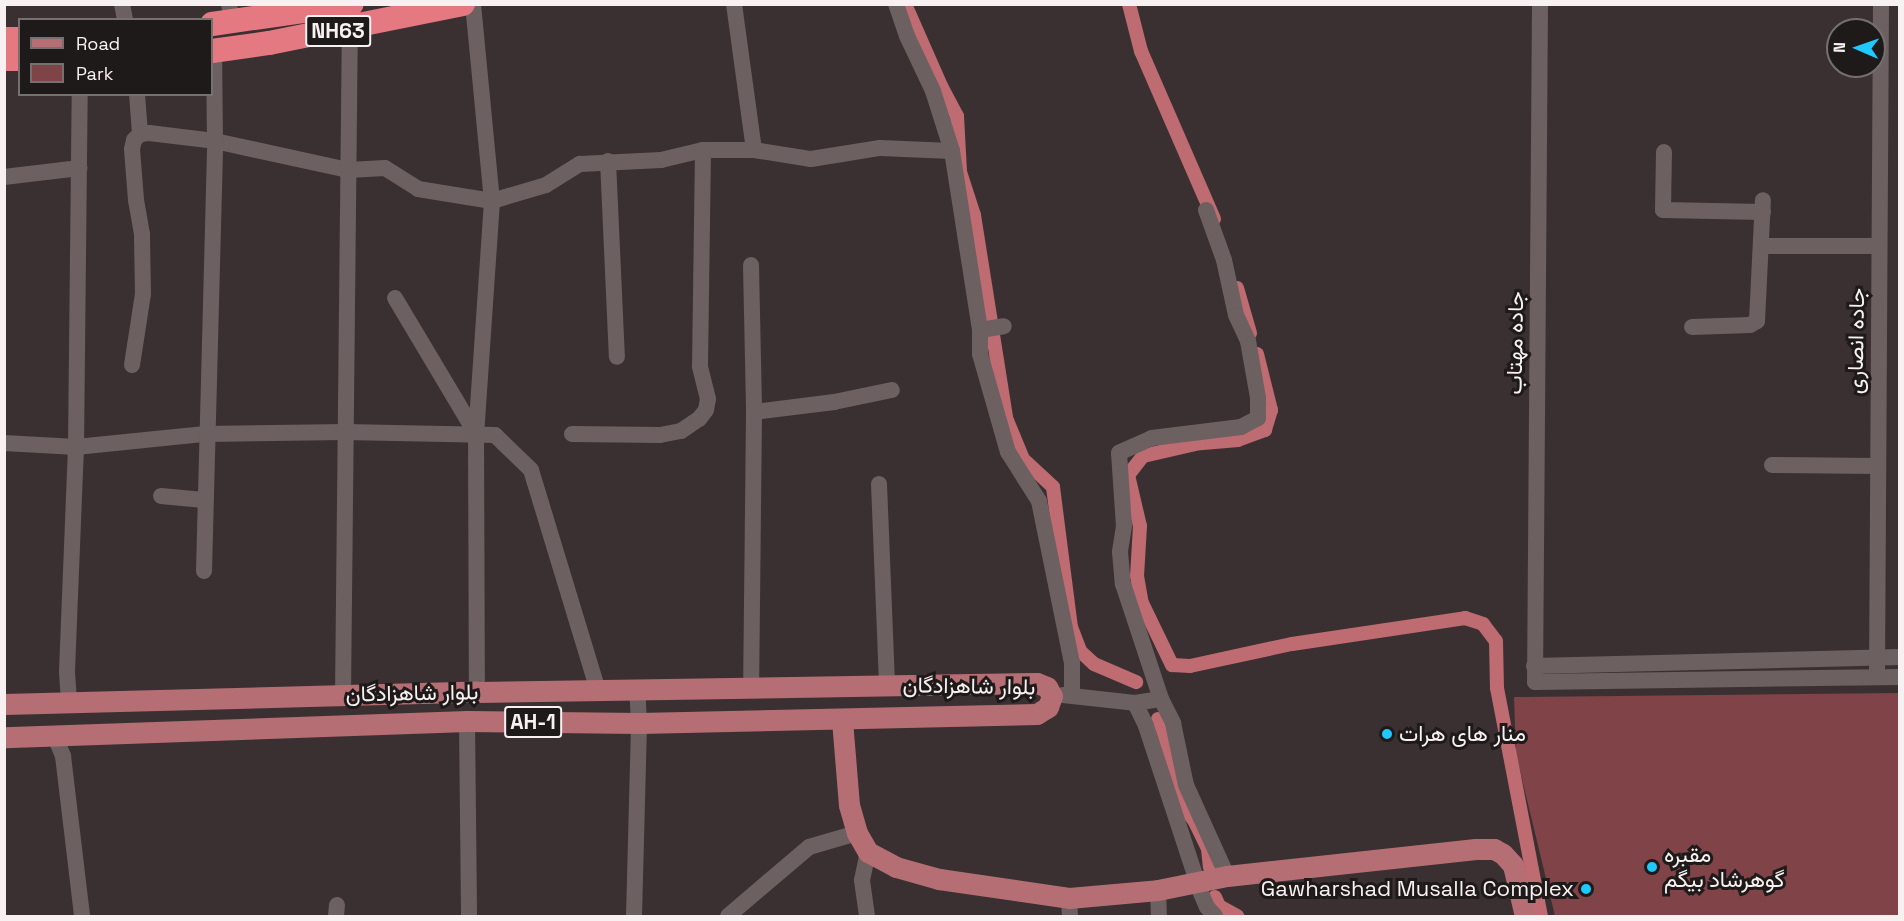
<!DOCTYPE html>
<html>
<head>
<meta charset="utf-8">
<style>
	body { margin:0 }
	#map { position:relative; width:1904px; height:921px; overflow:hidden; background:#3b3031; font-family:"Space Grotesk",Vazirmatn,sans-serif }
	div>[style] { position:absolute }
	.green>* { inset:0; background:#7f4348 }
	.canal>* { height:14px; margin:-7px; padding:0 7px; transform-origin:7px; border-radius:7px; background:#be6b71 }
	.minor>* { height:16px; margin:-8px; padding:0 8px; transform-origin:8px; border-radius:8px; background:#6c6060 }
	.major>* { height:21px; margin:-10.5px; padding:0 10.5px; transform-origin:10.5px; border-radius:10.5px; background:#b56f74 }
	.highway>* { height:24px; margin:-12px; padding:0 12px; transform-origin:12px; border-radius:12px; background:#e57982 }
	.dots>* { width:16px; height:16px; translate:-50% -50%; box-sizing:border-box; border:3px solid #1f1a1a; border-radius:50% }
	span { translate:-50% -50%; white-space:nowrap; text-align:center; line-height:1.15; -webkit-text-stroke:6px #1f1a1a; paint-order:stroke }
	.shield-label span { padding:2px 4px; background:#1f1a1a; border:2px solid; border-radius:4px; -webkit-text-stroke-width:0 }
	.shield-label { font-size:21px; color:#f8f1f1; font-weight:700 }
	.street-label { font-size:22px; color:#f8f1f1 }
	.poi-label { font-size:22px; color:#f8f1f1 }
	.left { translate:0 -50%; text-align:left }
	.right { translate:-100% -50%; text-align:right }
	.frame { position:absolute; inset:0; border:6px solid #f8f1f1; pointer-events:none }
	.legend { position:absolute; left:18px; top:18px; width:195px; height:78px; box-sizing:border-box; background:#1f1a1a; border:2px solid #767070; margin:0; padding:8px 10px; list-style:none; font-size:18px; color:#f8f1f1 }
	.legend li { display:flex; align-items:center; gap:12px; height:30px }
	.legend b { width:30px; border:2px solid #767070 }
	.north { position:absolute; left:1826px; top:18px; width:60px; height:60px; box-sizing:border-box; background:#1f1a1a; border:2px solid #767070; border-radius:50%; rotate:272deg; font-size:16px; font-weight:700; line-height:24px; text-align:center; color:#f8f1f1 }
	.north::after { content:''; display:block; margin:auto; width:21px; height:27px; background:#1fc9fd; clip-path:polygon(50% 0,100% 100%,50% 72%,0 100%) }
</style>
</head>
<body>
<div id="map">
	<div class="green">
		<div style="clip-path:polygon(1899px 693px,1898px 916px,1555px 916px,1516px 754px,1514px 697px)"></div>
	</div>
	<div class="canal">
		<div style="left:905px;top:4px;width:90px;rotate:66.3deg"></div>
		<div style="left:941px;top:86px;width:34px;rotate:62deg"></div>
		<div style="left:957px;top:116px;width:56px;rotate:86.9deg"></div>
		<div style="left:960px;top:172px;width:45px;rotate:72deg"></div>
		<div style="left:974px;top:215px;width:206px;rotate:81deg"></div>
		<div style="left:1006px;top:418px;width:44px;rotate:67.5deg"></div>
		<div style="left:1023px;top:459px;width:41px;rotate:43deg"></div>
		<div style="left:1053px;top:487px;width:141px;rotate:82.7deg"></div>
		<div style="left:1071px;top:627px;width:26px;rotate:69deg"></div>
		<div style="left:1080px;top:651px;width:19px;rotate:43deg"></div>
		<div style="left:1094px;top:664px;width:46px;rotate:23.2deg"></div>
		<div style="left:1129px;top:4px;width:49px;rotate:75.7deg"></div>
		<div style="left:1141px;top:51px;width:183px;rotate:66.5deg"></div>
		<div style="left:1237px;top:288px;width:47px;rotate:73.9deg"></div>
		<div style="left:1257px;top:354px;width:58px;rotate:76deg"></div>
		<div style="left:1271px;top:410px;width:21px;rotate:107deg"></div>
		<div style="left:1265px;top:430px;width:29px;rotate:160deg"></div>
		<div style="left:1238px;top:440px;width:38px;rotate:175deg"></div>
		<div style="left:1200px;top:443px;width:58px;rotate:167.2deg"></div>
		<div style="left:1143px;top:456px;width:24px;rotate:128deg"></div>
		<div style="left:1128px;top:475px;width:52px;rotate:76.8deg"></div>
		<div style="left:1140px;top:526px;width:50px;rotate:93.4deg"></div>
		<div style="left:1137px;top:576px;width:27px;rotate:80deg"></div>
		<div style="left:1142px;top:603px;width:69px;rotate:64.2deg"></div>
		<div style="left:1172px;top:665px;width:18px;rotate:3deg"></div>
		<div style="left:1190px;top:666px;width:104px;rotate:-12.2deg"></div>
		<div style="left:1292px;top:644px;width:175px;rotate:-8.5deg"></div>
		<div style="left:1465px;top:618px;width:19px;rotate:18deg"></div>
		<div style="left:1483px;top:624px;width:21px;rotate:53deg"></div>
		<div style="left:1496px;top:641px;width:47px;rotate:88.8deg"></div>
		<div style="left:1497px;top:688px;width:232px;rotate:79.1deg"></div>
		<div style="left:1158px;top:719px;width:15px;rotate:67deg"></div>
		<div style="left:1164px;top:733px;width:70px;rotate:77.6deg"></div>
		<div style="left:1179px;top:801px;width:24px;rotate:52deg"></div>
		<div style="left:1194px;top:820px;width:32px;rotate:64deg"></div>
		<div style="left:1208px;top:849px;width:18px;rotate:84deg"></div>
		<div style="left:1215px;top:897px;width:10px;rotate:66deg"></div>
		<div style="left:1219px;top:906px;width:21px;rotate:29deg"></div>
	</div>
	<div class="minor">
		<div style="left:122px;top:4px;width:16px;rotate:79deg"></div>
		<div style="left:229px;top:4px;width:17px;rotate:80deg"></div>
		<div style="left:473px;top:4px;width:198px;rotate:84.5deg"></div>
		<div style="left:492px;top:201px;width:234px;rotate:93.9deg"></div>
		<div style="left:476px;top:434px;width:258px;rotate:89.8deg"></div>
		<div style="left:734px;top:4px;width:147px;rotate:82.2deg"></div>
		<div style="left:896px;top:4px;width:34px;rotate:71deg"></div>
		<div style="left:907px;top:36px;width:61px;rotate:64.7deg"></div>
		<div style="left:933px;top:91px;width:63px;rotate:72.4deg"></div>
		<div style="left:952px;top:151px;width:181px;rotate:81.1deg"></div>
		<div style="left:980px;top:330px;width:24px;rotate:90deg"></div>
		<div style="left:980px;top:354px;width:102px;rotate:74.1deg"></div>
		<div style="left:1008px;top:452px;width:58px;rotate:57.7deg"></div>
		<div style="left:1039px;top:501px;width:165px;rotate:78.5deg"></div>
		<div style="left:1072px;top:663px;width:31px;rotate:90deg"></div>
		<div style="left:1540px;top:4px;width:678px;rotate:90.42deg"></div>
		<div style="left:1535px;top:682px;width:365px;rotate:-0.8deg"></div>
		<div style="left:137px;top:94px;width:40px;rotate:85.7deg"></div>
		<div style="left:1664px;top:152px;width:58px;rotate:91deg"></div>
		<div style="left:1663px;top:210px;width:100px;rotate:1.1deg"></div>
		<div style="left:608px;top:161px;width:196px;rotate:87.4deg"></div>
		<div style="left:4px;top:177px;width:76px;rotate:-6.8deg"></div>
		<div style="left:1206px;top:210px;width:53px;rotate:70.2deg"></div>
		<div style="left:1224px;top:260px;width:56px;rotate:77.7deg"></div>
		<div style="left:1236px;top:315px;width:29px;rotate:65deg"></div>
		<div style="left:1248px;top:341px;width:58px;rotate:80deg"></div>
		<div style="left:1258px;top:398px;width:20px;rotate:90deg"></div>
		<div style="left:1258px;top:418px;width:19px;rotate:152deg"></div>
		<div style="left:1241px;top:427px;width:90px;rotate:173deg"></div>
		<div style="left:1152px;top:438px;width:36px;rotate:156deg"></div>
		<div style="left:1119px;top:453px;width:73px;rotate:86.1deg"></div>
		<div style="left:1124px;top:526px;width:26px;rotate:99deg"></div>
		<div style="left:1120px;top:552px;width:32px;rotate:85deg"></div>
		<div style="left:1123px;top:584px;width:121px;rotate:71.7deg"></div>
		<div style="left:1161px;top:699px;width:27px;rotate:63deg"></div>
		<div style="left:1173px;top:723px;width:63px;rotate:78.2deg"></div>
		<div style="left:1186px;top:785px;width:100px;rotate:65.7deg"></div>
		<div style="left:1762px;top:246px;width:117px"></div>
		<div style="left:751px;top:265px;width:147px;rotate:88.8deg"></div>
		<div style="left:754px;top:412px;width:276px;rotate:90.6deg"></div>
		<div style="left:395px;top:298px;width:158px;rotate:59.2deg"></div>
		<div style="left:1692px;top:327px;width:58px;rotate:-2deg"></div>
		<div style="left:1750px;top:325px;width:8px;rotate:-30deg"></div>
		<div style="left:1757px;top:321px;width:121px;rotate:-87.2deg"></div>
		<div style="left:980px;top:330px;width:24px;rotate:-9deg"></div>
		<div style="left:132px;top:365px;width:72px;rotate:-81.2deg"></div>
		<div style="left:143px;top:294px;width:60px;rotate:-91deg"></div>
		<div style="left:142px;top:234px;width:35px;rotate:-100deg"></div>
		<div style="left:136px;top:200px;width:51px;rotate:-94.5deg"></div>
		<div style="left:132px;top:149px;width:9px;rotate:-77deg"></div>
		<div style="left:134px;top:140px;width:8px;rotate:-45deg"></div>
		<div style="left:140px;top:134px;width:9px;rotate:-6deg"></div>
		<div style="left:149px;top:133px;width:66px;rotate:6.9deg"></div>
		<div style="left:215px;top:141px;width:136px;rotate:12.3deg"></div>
		<div style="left:348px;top:170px;width:37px;rotate:-3deg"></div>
		<div style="left:385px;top:168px;width:39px;rotate:32deg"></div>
		<div style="left:418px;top:189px;width:75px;rotate:9.2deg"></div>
		<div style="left:492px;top:201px;width:56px;rotate:-16.5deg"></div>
		<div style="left:546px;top:185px;width:40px;rotate:-32deg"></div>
		<div style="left:580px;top:164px;width:81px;rotate:-2.8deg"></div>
		<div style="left:661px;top:160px;width:43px;rotate:-13.4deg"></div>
		<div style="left:703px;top:150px;width:51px"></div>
		<div style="left:754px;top:150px;width:58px;rotate:9deg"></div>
		<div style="left:811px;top:159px;width:70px;rotate:-9.1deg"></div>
		<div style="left:880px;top:148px;width:72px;rotate:2.4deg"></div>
		<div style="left:754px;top:412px;width:81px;rotate:-7.1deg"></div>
		<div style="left:834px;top:402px;width:59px;rotate:-11.7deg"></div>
		<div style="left:572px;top:434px;width:88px;rotate:0.7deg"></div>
		<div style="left:660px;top:435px;width:21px;rotate:-11deg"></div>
		<div style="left:681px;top:431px;width:22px;rotate:-34deg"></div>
		<div style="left:699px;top:419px;width:11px;rotate:-52deg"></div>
		<div style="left:706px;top:410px;width:11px;rotate:-80deg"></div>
		<div style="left:708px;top:399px;width:34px;rotate:-104deg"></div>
		<div style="left:700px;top:366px;width:216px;rotate:-89.2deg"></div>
		<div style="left:4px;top:443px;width:72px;rotate:3.2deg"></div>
		<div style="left:76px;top:447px;width:130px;rotate:-5.8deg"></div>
		<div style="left:205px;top:434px;width:140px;rotate:-0.8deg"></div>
		<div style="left:345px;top:432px;width:150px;rotate:1.1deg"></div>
		<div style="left:495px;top:435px;width:50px;rotate:44.2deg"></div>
		<div style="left:531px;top:470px;width:230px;rotate:73.1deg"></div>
		<div style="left:1772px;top:465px;width:105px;rotate:0.5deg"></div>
		<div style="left:879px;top:484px;width:201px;rotate:87.7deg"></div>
		<div style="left:161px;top:496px;width:43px;rotate:5.3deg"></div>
		<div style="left:204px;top:571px;width:430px;rotate:-88.5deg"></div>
		<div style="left:215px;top:141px;width:90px;rotate:-90.6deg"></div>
		<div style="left:1534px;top:666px;width:366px;rotate:-1.4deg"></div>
		<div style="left:1877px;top:677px;width:673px;rotate:-89.66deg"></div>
		<div style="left:343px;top:695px;width:677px;rotate:-89.41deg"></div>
		<div style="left:1063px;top:695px;width:72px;rotate:6.3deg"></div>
		<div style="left:1135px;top:703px;width:26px;rotate:-9deg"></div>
		<div style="left:69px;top:701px;width:30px;rotate:-94deg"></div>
		<div style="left:67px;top:671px;width:224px;rotate:-87.7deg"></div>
		<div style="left:76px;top:447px;width:353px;rotate:-89.4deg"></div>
		<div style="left:1135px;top:703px;width:25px;rotate:64deg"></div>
		<div style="left:1146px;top:726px;width:176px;rotate:71.8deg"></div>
		<div style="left:1201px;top:893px;width:15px;rotate:67deg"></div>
		<div style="left:1207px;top:907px;width:12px;rotate:48deg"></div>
		<div style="left:467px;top:721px;width:195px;rotate:89.4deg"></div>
		<div style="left:55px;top:737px;width:21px;rotate:67deg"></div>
		<div style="left:63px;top:756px;width:161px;rotate:83.2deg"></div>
		<div style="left:1158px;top:890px;width:26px;rotate:88deg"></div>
		<div style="left:1069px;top:898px;width:18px;rotate:87deg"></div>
		<div style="left:336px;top:916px;width:11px;rotate:-85deg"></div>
		<div style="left:634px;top:916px;width:193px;rotate:-88.5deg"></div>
		<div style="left:639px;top:723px;width:33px;rotate:-93deg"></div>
		<div style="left:728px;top:916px;width:106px;rotate:-40.4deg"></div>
		<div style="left:809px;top:847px;width:50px;rotate:-16.3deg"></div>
		<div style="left:867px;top:916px;width:36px;rotate:-98deg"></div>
		<div style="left:862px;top:880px;width:29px;rotate:-78deg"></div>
	</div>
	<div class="major">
		<div style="left:4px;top:704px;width:473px;rotate:-1.5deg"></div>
		<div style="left:477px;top:692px;width:560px;rotate:-0.92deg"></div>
		<div style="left:1037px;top:683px;width:11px;rotate:22deg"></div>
		<div style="left:1047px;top:687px;width:10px;rotate:61deg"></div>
		<div style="left:1052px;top:696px;width:12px;rotate:110deg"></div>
		<div style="left:1048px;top:707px;width:13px;rotate:148deg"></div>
		<div style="left:1037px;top:714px;width:398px;rotate:178.7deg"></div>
		<div style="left:639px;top:723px;width:172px;rotate:-179.3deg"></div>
		<div style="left:467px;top:721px;width:463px;rotate:178deg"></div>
		<div style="left:842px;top:720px;width:85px;rotate:85.3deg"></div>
		<div style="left:849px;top:805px;width:29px;rotate:74deg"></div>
		<div style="left:857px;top:833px;width:22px;rotate:60deg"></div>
		<div style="left:868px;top:852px;width:32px;rotate:28deg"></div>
		<div style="left:896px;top:867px;width:45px;rotate:15.6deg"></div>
		<div style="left:939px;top:879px;width:131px;rotate:8.3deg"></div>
		<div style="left:1069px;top:898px;width:89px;rotate:-5.1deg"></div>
		<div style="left:1158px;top:890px;width:70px;rotate:-11.5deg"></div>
		<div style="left:1227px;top:876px;width:250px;rotate:-6.2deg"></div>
		<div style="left:1476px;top:849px;width:18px"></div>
		<div style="left:1494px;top:849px;width:10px;rotate:29deg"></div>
		<div style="left:1503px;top:854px;width:15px;rotate:48deg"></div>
		<div style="left:1513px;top:865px;width:52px;rotate:76.8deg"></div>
	</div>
	<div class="highway">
		<div style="left:212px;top:24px;width:141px;rotate:-8.1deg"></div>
		<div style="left:4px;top:39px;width:16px"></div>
		<div style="left:212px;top:51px;width:58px;rotate:-8deg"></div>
		<div style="left:269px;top:43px;width:198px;rotate:-11.4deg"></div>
		<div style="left:4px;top:59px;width:16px"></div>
	</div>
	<div class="dots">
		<div style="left:1387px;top:734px;background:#1fc9fd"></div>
		<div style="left:1652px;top:867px;background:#1fc9fd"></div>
		<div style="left:1586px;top:889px;background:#1fc9fd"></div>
	</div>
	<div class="shield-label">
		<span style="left:338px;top:31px">NH63</span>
		<span style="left:533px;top:722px">AH-1</span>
	</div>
	<div class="street-label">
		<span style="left:1856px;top:341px;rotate:-89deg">جاده انصاری</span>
		<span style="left:1515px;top:343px;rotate:-89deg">جاده مهتاب</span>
		<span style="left:969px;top:686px;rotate:1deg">بلوار شاهزادگان</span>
		<span style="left:412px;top:693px;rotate:-1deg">بلوار شاهزادگان</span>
	</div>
	<div class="poi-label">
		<span class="left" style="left:1399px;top:734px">منار های هرات</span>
		<span class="left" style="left:1664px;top:867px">مقبره<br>گوهرشاد بیگم</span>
		<span class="right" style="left:1574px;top:889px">Gawharshad Musalla Complex</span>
	</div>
	<div class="frame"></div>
	<ul class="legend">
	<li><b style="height:8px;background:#b56f74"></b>Road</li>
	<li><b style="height:16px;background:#7f4348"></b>Park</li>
	</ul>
	<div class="north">N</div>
</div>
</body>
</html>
